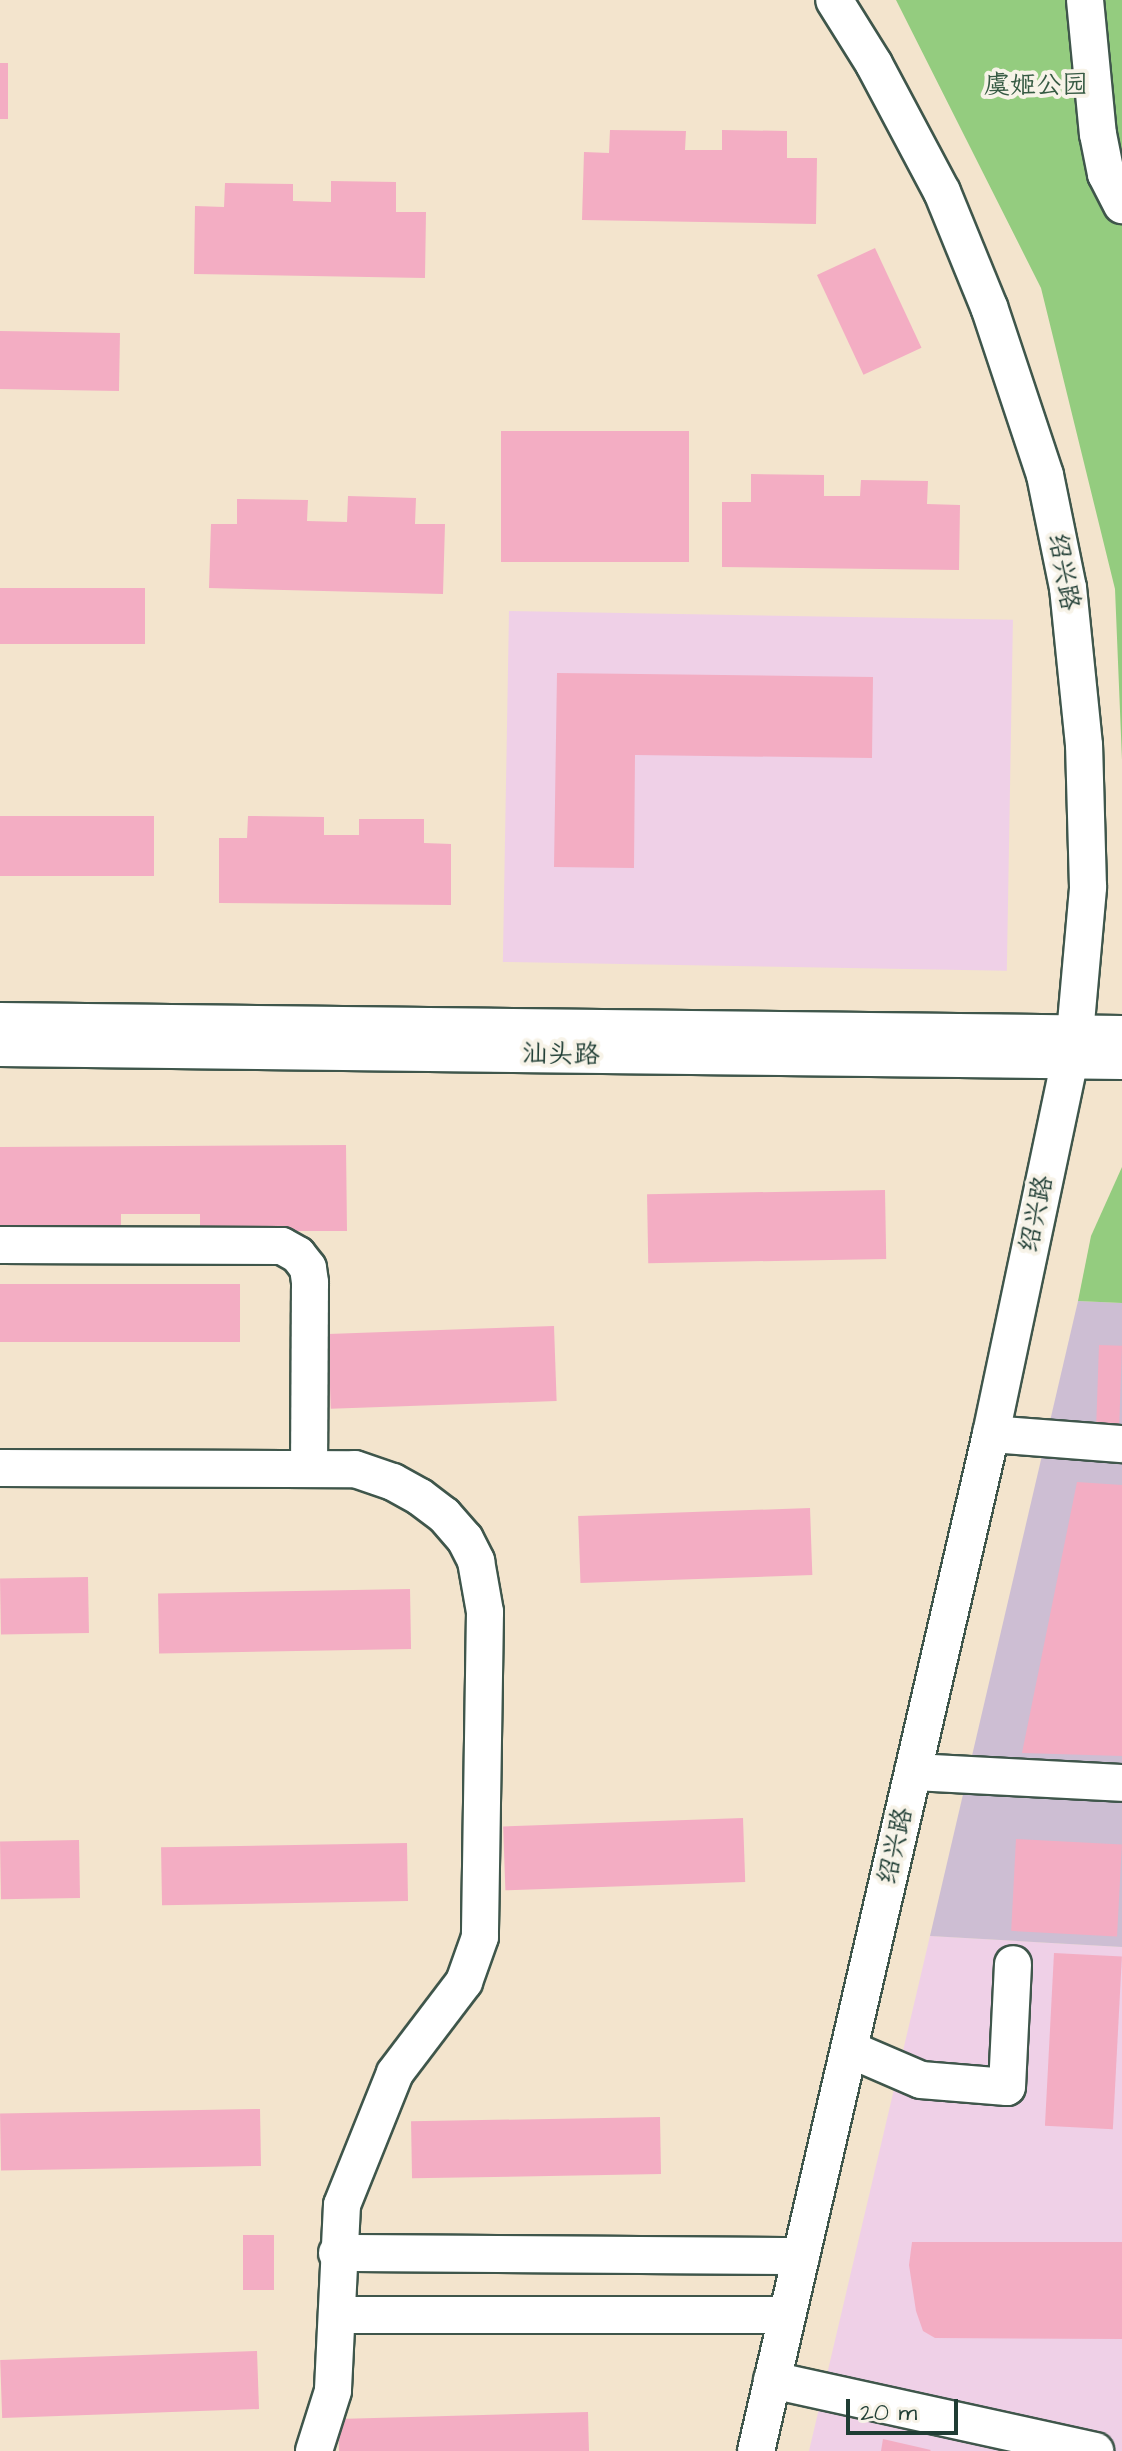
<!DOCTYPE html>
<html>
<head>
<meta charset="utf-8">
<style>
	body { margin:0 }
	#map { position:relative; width:1122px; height:2451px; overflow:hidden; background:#f3e4cd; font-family:"Architects Daughter","LXGW WenKai TC",sans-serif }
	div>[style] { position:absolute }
	.built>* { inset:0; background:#efd0e7; transform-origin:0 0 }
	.industrial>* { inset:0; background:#cdbed3 }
	.green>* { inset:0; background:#94cc7f }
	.building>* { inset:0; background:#f3adc3; transform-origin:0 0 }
	.roads { filter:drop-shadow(2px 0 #3f564b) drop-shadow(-2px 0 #3f564b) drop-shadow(0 2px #3f564b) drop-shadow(0 -2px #3f564b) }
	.minor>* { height:36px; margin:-18px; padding:0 18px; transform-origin:18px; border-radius:18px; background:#fff }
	span { translate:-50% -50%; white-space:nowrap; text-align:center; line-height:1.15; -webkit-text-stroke:8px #f7f3e8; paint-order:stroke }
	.park-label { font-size:26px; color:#365a43 }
	.street-label { font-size:26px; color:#1f3d34 }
	.scale { position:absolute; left:846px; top:2399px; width:112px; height:36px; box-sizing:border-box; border:4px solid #1f3d34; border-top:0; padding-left:10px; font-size:24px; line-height:28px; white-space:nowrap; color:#1f3d34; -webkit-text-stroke:6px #f7f3e8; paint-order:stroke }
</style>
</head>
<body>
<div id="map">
	<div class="built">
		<div style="left:509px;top:611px;width:504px;height:351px;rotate:1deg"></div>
		<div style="clip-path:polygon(930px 1936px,1122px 1947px,1122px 2451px,809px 2451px)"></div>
	</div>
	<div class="industrial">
		<div style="clip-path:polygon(1078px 1301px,1122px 1303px,1122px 1947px,930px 1936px)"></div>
	</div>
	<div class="green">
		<div style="clip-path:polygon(896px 0,1122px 0,1122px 760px,1115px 589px,1041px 288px)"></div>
		<div style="clip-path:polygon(1122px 1167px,1122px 1303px,1078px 1301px,1091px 1236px)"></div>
	</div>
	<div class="building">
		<div style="left:0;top:63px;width:8px;height:56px"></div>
		<div style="clip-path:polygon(610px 130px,686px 131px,685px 150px,722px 150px,722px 130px,787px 131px,787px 158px,817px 158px,816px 224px,582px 220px,584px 152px,609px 153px)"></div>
		<div style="clip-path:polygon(331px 181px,396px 182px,396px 212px,426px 212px,425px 278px,194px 274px,195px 206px,224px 207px,225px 183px,293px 184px,293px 201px,331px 202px)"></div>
		<div style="left:875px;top:248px;width:110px;height:64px;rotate:65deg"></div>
		<div style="left:0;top:331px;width:120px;height:58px;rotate:1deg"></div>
		<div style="left:501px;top:431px;width:188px;height:131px"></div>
		<div style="clip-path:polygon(751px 474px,824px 475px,824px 496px,860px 496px,861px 480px,928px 481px,927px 504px,960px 505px,959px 570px,722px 567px,722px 502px,751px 502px)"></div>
		<div style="clip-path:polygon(348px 496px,416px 498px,415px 524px,445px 524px,443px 594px,209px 588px,211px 524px,237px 524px,237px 499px,308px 500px,307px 521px,347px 522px)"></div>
		<div style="left:0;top:588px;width:145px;height:56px"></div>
		<div style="clip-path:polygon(557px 673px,873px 677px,872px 758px,635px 755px,634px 868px,554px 867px)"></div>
		<div style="left:0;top:816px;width:154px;height:60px"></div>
		<div style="clip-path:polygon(248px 816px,324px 817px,324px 835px,359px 835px,359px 819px,424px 819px,424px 843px,451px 844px,451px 905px,219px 903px,219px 838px,247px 838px)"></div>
		<div style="clip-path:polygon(346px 1145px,347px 1231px,200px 1231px,200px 1214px,121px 1214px,121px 1227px,0 1227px,0 1147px)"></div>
		<div style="left:885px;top:1190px;width:69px;height:238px;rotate:89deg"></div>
		<div style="left:0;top:1284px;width:240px;height:58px"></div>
		<div style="left:554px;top:1326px;width:75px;height:226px;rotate:88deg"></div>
		<div style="left:1099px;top:1345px;width:23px;height:79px;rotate:2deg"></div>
		<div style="clip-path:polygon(1077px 1482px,1122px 1485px,1122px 1756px,1022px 1753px)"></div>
		<div style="left:810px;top:1508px;width:67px;height:232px;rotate:88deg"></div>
		<div style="left:88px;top:1577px;width:56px;height:88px;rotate:89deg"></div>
		<div style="left:410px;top:1589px;width:60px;height:252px;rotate:89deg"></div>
		<div style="left:743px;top:1818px;width:64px;height:240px;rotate:88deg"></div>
		<div style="left:1016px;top:1839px;width:106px;height:92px;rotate:3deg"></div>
		<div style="left:79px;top:1840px;width:58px;height:79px;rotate:89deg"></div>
		<div style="left:407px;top:1843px;width:58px;height:246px;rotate:89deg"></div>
		<div style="left:1054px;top:1953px;width:68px;height:173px;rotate:3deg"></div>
		<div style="left:260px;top:2109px;width:57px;height:260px;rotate:89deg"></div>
		<div style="left:660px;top:2117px;width:57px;height:249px;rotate:89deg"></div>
		<div style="left:243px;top:2235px;width:31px;height:55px"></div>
		<div style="clip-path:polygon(912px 2242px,1122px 2242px,1122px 2339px,935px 2338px,923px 2331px,916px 2311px,909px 2265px)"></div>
		<div style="left:257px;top:2351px;width:58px;height:257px;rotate:88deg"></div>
		<div style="clip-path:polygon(588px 2412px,589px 2451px,339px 2451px,338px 2419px)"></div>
		<div style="clip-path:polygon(883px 2439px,931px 2450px,930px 2451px,881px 2451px)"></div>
	</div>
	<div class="roads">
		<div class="minor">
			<div style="left:1085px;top:0;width:135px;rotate:84.5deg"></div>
			<div style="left:1098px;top:134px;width:41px;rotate:78.7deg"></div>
			<div style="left:1106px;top:174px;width:35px;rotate:63deg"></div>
			<div style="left:0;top:1021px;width:1122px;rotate:0.66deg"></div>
			<div style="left:0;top:1048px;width:1122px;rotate:0.66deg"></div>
			<div style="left:0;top:1245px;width:282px;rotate:0.2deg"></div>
			<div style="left:282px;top:1246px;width:18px;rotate:29deg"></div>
			<div style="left:298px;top:1255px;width:16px;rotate:52deg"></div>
			<div style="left:308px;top:1268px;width:15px;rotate:82deg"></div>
			<div style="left:310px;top:1283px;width:184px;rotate:90.3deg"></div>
			<div style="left:991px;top:1434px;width:131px;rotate:4.4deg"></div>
			<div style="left:0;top:1468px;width:355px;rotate:0.2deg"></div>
			<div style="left:355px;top:1469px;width:40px;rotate:18.9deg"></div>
			<div style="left:393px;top:1482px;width:31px;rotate:29deg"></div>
			<div style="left:420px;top:1497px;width:30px;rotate:37deg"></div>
			<div style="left:444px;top:1515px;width:32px;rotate:49deg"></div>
			<div style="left:465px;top:1539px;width:25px;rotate:63deg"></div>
			<div style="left:476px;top:1561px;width:52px;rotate:80deg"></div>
			<div style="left:485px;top:1612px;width:325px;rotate:90.9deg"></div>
			<div style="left:480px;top:1937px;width:48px;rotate:109.6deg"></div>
			<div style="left:464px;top:1982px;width:114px;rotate:127.2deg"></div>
			<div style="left:395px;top:2073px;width:142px;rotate:111.9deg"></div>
			<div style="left:342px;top:2205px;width:186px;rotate:92.8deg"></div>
			<div style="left:333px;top:2391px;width:63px;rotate:107.6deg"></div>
			<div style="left:913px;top:1772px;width:209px;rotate:3deg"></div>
			<div style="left:849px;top:2049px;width:78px;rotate:23.3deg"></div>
			<div style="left:921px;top:2080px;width:86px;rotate:4.7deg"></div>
			<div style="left:1007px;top:2087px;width:123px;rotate:-87.2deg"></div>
			<div style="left:337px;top:2253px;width:464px;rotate:0.4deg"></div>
			<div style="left:337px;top:2315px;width:450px"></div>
			<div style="left:772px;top:2380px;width:331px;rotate:12.4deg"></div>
			<div style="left:756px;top:2451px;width:1044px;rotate:-76.99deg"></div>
			<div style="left:991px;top:1434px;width:409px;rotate:-78.1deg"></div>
			<div style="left:1075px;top:1034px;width:148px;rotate:-84.9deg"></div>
			<div style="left:1088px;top:887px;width:142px;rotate:-91.6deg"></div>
			<div style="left:1084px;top:745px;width:158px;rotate:-95.8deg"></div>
			<div style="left:1068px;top:588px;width:115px;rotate:-101.5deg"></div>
			<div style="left:1045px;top:475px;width:177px;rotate:-108.4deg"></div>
			<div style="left:989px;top:307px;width:124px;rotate:-112.2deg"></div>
			<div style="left:942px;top:192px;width:145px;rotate:-118deg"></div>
			<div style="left:874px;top:64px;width:75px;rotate:-122deg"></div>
		</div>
	</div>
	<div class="park-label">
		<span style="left:1036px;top:86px">虞姬公园</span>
	</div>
	<div class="street-label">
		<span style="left:1063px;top:572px;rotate:80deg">绍兴路</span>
		<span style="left:561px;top:1055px;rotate:1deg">汕头路</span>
		<span style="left:1037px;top:1214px;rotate:-78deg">绍兴路</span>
		<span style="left:896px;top:1846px;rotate:-77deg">绍兴路</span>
	</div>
	<div class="scale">20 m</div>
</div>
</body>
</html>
